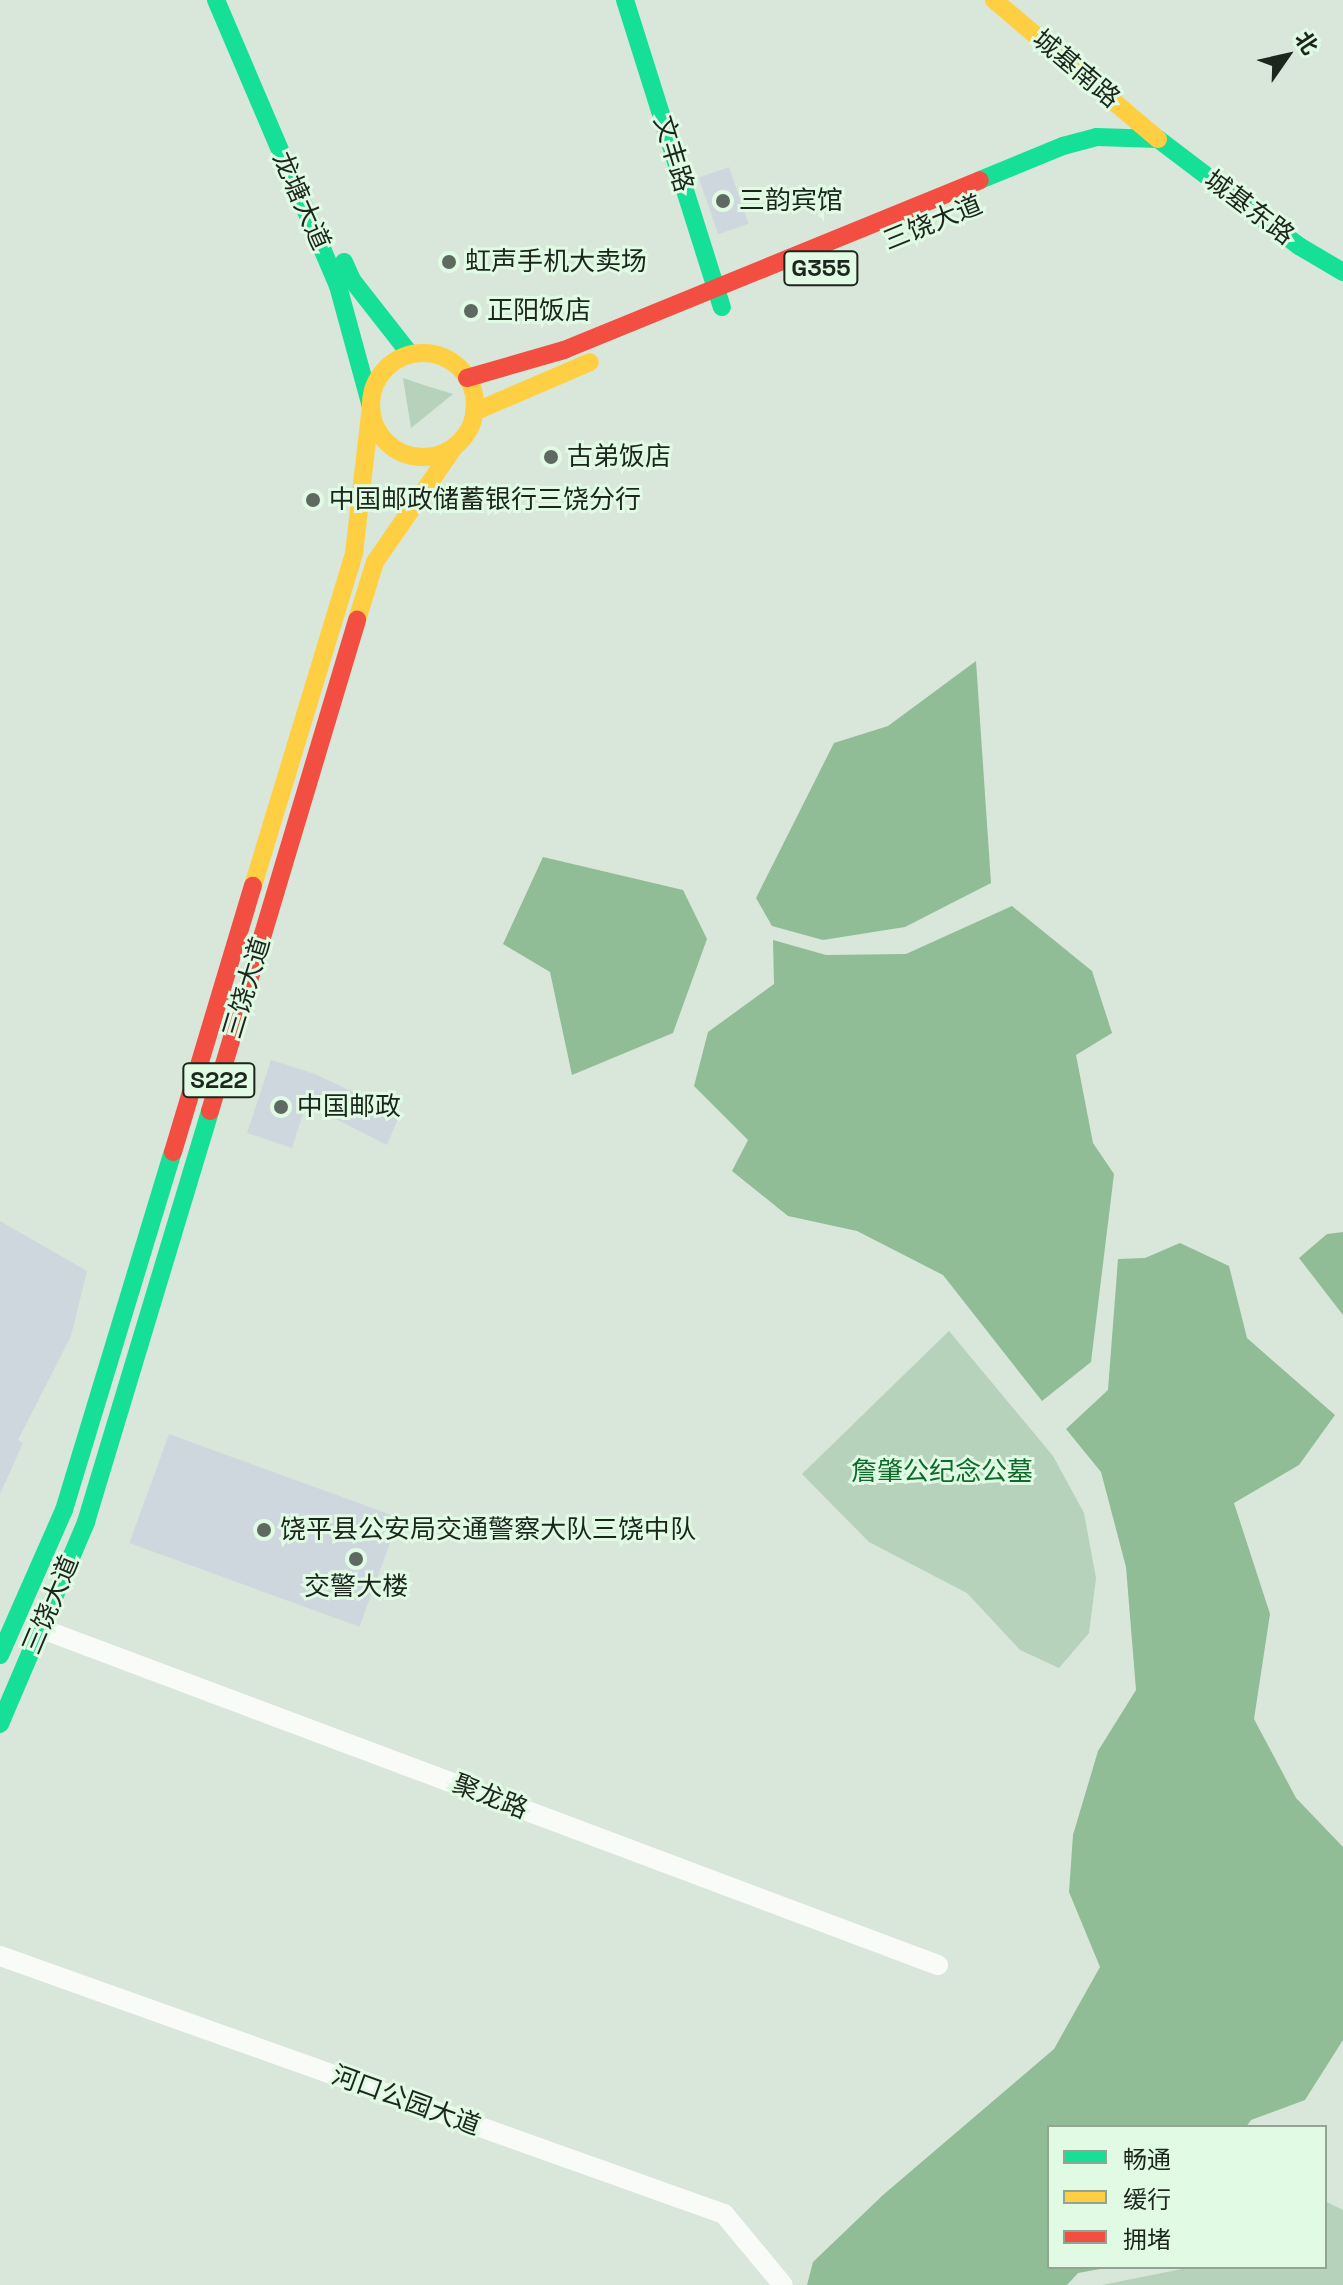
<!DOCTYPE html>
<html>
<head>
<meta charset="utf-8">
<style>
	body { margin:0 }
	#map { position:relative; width:1343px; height:2285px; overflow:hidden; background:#d9e6da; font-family:"Space Grotesk","Noto Sans SC",sans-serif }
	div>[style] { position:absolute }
	.green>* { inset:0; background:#b6d2ba }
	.water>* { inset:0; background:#90bd95 }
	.building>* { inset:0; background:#cfd7de; transform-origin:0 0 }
	.street>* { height:20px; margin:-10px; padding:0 10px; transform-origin:10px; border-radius:10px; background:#f9fbf9 }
	.fast>* { height:18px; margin:-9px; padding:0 9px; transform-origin:9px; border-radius:9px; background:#16e098 }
	.slow>* { height:18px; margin:-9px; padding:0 9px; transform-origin:9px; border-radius:9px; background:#ffcf43 }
	.slow>.ring { margin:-9px; padding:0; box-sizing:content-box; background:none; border:18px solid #ffcf43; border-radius:50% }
	.jam>* { height:18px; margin:-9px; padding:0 9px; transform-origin:9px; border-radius:9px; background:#f24e42 }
	.dots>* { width:22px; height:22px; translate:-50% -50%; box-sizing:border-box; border:4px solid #e0fae3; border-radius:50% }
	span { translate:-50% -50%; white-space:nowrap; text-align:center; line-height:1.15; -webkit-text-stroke:6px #e0fae3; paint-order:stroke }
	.shield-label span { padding:2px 6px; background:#e0fae3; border:2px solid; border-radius:6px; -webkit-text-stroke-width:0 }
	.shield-label { font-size:24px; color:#1c261d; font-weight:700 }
	.street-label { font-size:26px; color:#1c261d }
	.poi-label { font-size:26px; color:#1c261d }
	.left { translate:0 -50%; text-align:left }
	.park-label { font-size:26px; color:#0d6a2a }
	.legend { position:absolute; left:1047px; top:2125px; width:280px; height:144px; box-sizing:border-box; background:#e0fae3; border:2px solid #92a594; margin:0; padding:10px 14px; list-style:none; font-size:24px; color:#1c261d }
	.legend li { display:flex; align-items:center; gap:16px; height:40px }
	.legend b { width:40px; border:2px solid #92a594 }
	.north { position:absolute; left:1247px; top:16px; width:80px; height:80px; -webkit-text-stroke:6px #e0fae3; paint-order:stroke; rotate:56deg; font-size:22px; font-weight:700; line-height:32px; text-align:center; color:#1c261d }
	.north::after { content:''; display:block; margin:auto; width:28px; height:36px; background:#1c261d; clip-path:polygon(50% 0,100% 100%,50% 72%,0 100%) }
</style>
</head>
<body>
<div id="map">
	<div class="green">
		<div style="clip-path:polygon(403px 378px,427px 386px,453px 394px,411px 428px)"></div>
		<div style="clip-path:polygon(949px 1331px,1053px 1456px,1084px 1513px,1096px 1578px,1089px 1633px,1059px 1668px,1020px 1650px,967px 1593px,869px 1542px,802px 1474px)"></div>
		<div style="clip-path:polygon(1325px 2201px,1343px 2210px,1343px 2285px,1102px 2285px,1192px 2267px,1325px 2267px)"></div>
	</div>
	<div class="water">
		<div style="clip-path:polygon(976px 661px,991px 883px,905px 927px,823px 940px,772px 926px,756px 898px,834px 743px,888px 726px)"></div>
		<div style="clip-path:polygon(543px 857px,683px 890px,707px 939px,673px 1033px,572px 1075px,550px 972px,503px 944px)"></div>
		<div style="clip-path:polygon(1012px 906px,1092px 971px,1112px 1033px,1076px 1055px,1093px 1143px,1114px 1174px,1091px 1362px,1042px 1401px,943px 1275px,857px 1231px,788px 1216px,732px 1171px,748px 1140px,694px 1086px,708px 1032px,774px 984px,773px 940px,826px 955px,906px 954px)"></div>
		<div style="clip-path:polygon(1343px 1232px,1343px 1315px,1299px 1258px,1327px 1234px)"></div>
		<div style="clip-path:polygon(1180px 1243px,1229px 1266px,1247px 1338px,1335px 1415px,1299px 1465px,1234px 1503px,1270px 1614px,1254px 1719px,1296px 1798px,1343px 1847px,1343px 2040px,1305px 2100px,1251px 2120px,1246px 2127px,1049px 2127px,1049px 2267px,1111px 2267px,1078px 2273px,1067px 2285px,807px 2285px,813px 2262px,883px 2195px,1054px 2049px,1100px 1967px,1069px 1892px,1073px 1835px,1098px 1751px,1136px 1690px,1126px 1567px,1101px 1472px,1066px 1429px,1108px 1390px,1118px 1259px,1145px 1258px)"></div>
	</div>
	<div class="building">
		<div style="left:729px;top:167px;width:60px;height:32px;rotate:71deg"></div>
		<div style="clip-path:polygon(271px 1060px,315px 1074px,400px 1114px,387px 1145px,306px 1104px,292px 1148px,247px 1133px)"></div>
		<div style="clip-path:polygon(0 1221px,87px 1271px,71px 1336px,18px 1440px,23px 1443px,0 1494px)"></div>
		<div style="left:169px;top:1434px;width:245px;height:116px;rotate:20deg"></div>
	</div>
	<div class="street">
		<div style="left:42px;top:1629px;width:957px;rotate:20.56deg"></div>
		<div style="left:0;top:1956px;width:769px;rotate:19.61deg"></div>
		<div style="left:724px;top:2214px;width:92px;rotate:50.3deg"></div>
	</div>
	<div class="fast">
		<div style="left:216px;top:0;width:311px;rotate:66.9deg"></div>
		<div style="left:338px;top:286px;width:125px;rotate:74.7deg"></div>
		<div style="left:625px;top:0;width:322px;rotate:72.5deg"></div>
		<div style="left:980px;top:180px;width:90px;rotate:-22.3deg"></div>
		<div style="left:1063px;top:146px;width:35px;rotate:-15deg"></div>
		<div style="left:1097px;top:137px;width:61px;rotate:1.9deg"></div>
		<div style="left:1158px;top:139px;width:177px;rotate:37.2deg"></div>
		<div style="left:1299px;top:246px;width:51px;rotate:30.6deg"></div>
		<div style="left:344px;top:262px;width:20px;rotate:66deg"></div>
		<div style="left:352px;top:280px;width:94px;rotate:51.9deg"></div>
		<div style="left:0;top:1655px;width:158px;rotate:-66.2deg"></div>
		<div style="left:64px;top:1510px;width:374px;rotate:-73.1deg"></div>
		<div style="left:0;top:1724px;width:220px;rotate:-66.9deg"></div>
		<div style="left:86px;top:1522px;width:429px;rotate:-73.2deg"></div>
	</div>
	<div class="slow">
		<div style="left:994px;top:0;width:215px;rotate:40.3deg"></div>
		<div class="ring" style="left:371px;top:353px;width:86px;height:86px"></div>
		<div style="left:474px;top:412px;width:126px;rotate:-23.3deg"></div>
		<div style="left:357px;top:620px;width:61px;rotate:-72.8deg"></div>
		<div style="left:375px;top:562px;width:141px;rotate:-55.4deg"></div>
		<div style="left:253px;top:886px;width:348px;rotate:-73.1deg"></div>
		<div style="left:354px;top:553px;width:147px;rotate:-83.4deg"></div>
	</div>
	<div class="jam">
		<div style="left:467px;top:378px;width:101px;rotate:-16.1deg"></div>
		<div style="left:564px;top:350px;width:449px;rotate:-22.2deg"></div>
		<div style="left:210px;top:1111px;width:513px;rotate:-73.33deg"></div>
		<div style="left:173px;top:1152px;width:278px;rotate:-73.3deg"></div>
	</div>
	<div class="dots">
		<div style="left:723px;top:201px;background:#5e695f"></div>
		<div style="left:449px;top:262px;background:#5e695f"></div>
		<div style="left:471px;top:311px;background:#5e695f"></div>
		<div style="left:551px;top:457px;background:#5e695f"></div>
		<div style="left:313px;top:500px;background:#5e695f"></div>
		<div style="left:281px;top:1107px;background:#5e695f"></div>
		<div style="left:264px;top:1530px;background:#5e695f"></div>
		<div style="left:356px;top:1559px;background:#5e695f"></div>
	</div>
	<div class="shield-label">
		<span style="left:821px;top:268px">G355</span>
		<span style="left:219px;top:1080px">S222</span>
	</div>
	<div class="street-label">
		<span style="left:1076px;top:69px;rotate:40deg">城基南路</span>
		<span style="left:673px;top:154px;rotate:73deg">文丰路</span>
		<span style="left:301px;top:201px;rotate:66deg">龙塘大道</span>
		<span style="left:1249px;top:208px;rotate:37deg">城基东路</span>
		<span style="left:933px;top:223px;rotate:-22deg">三饶大道</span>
		<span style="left:247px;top:988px;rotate:-73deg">三饶大道</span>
		<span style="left:51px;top:1605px;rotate:-67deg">三饶大道</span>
		<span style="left:490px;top:1797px;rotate:21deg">聚龙路</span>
		<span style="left:406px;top:2101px;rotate:20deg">河口公园大道</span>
	</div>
	<div class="poi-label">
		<span class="left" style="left:739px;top:201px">三韵宾馆</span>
		<span class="left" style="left:465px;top:262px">虹声手机大卖场</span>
		<span class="left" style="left:487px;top:311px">正阳饭店</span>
		<span class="left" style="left:567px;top:457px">古弟饭店</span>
		<span class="left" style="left:329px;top:500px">中国邮政储蓄银行三饶分行</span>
		<span class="left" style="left:297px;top:1107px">中国邮政</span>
		<span class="left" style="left:280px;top:1530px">饶平县公安局交通警察大队三饶中队</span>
		<span style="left:356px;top:1587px">交警大楼</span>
	</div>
	<div class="park-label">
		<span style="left:942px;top:1472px">詹肇公纪念公墓</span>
	</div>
	<ul class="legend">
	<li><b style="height:10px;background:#16e098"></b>畅通</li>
	<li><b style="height:10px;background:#ffcf43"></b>缓行</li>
	<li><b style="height:10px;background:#f24e42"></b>拥堵</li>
	</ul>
	<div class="north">北</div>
</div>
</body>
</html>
